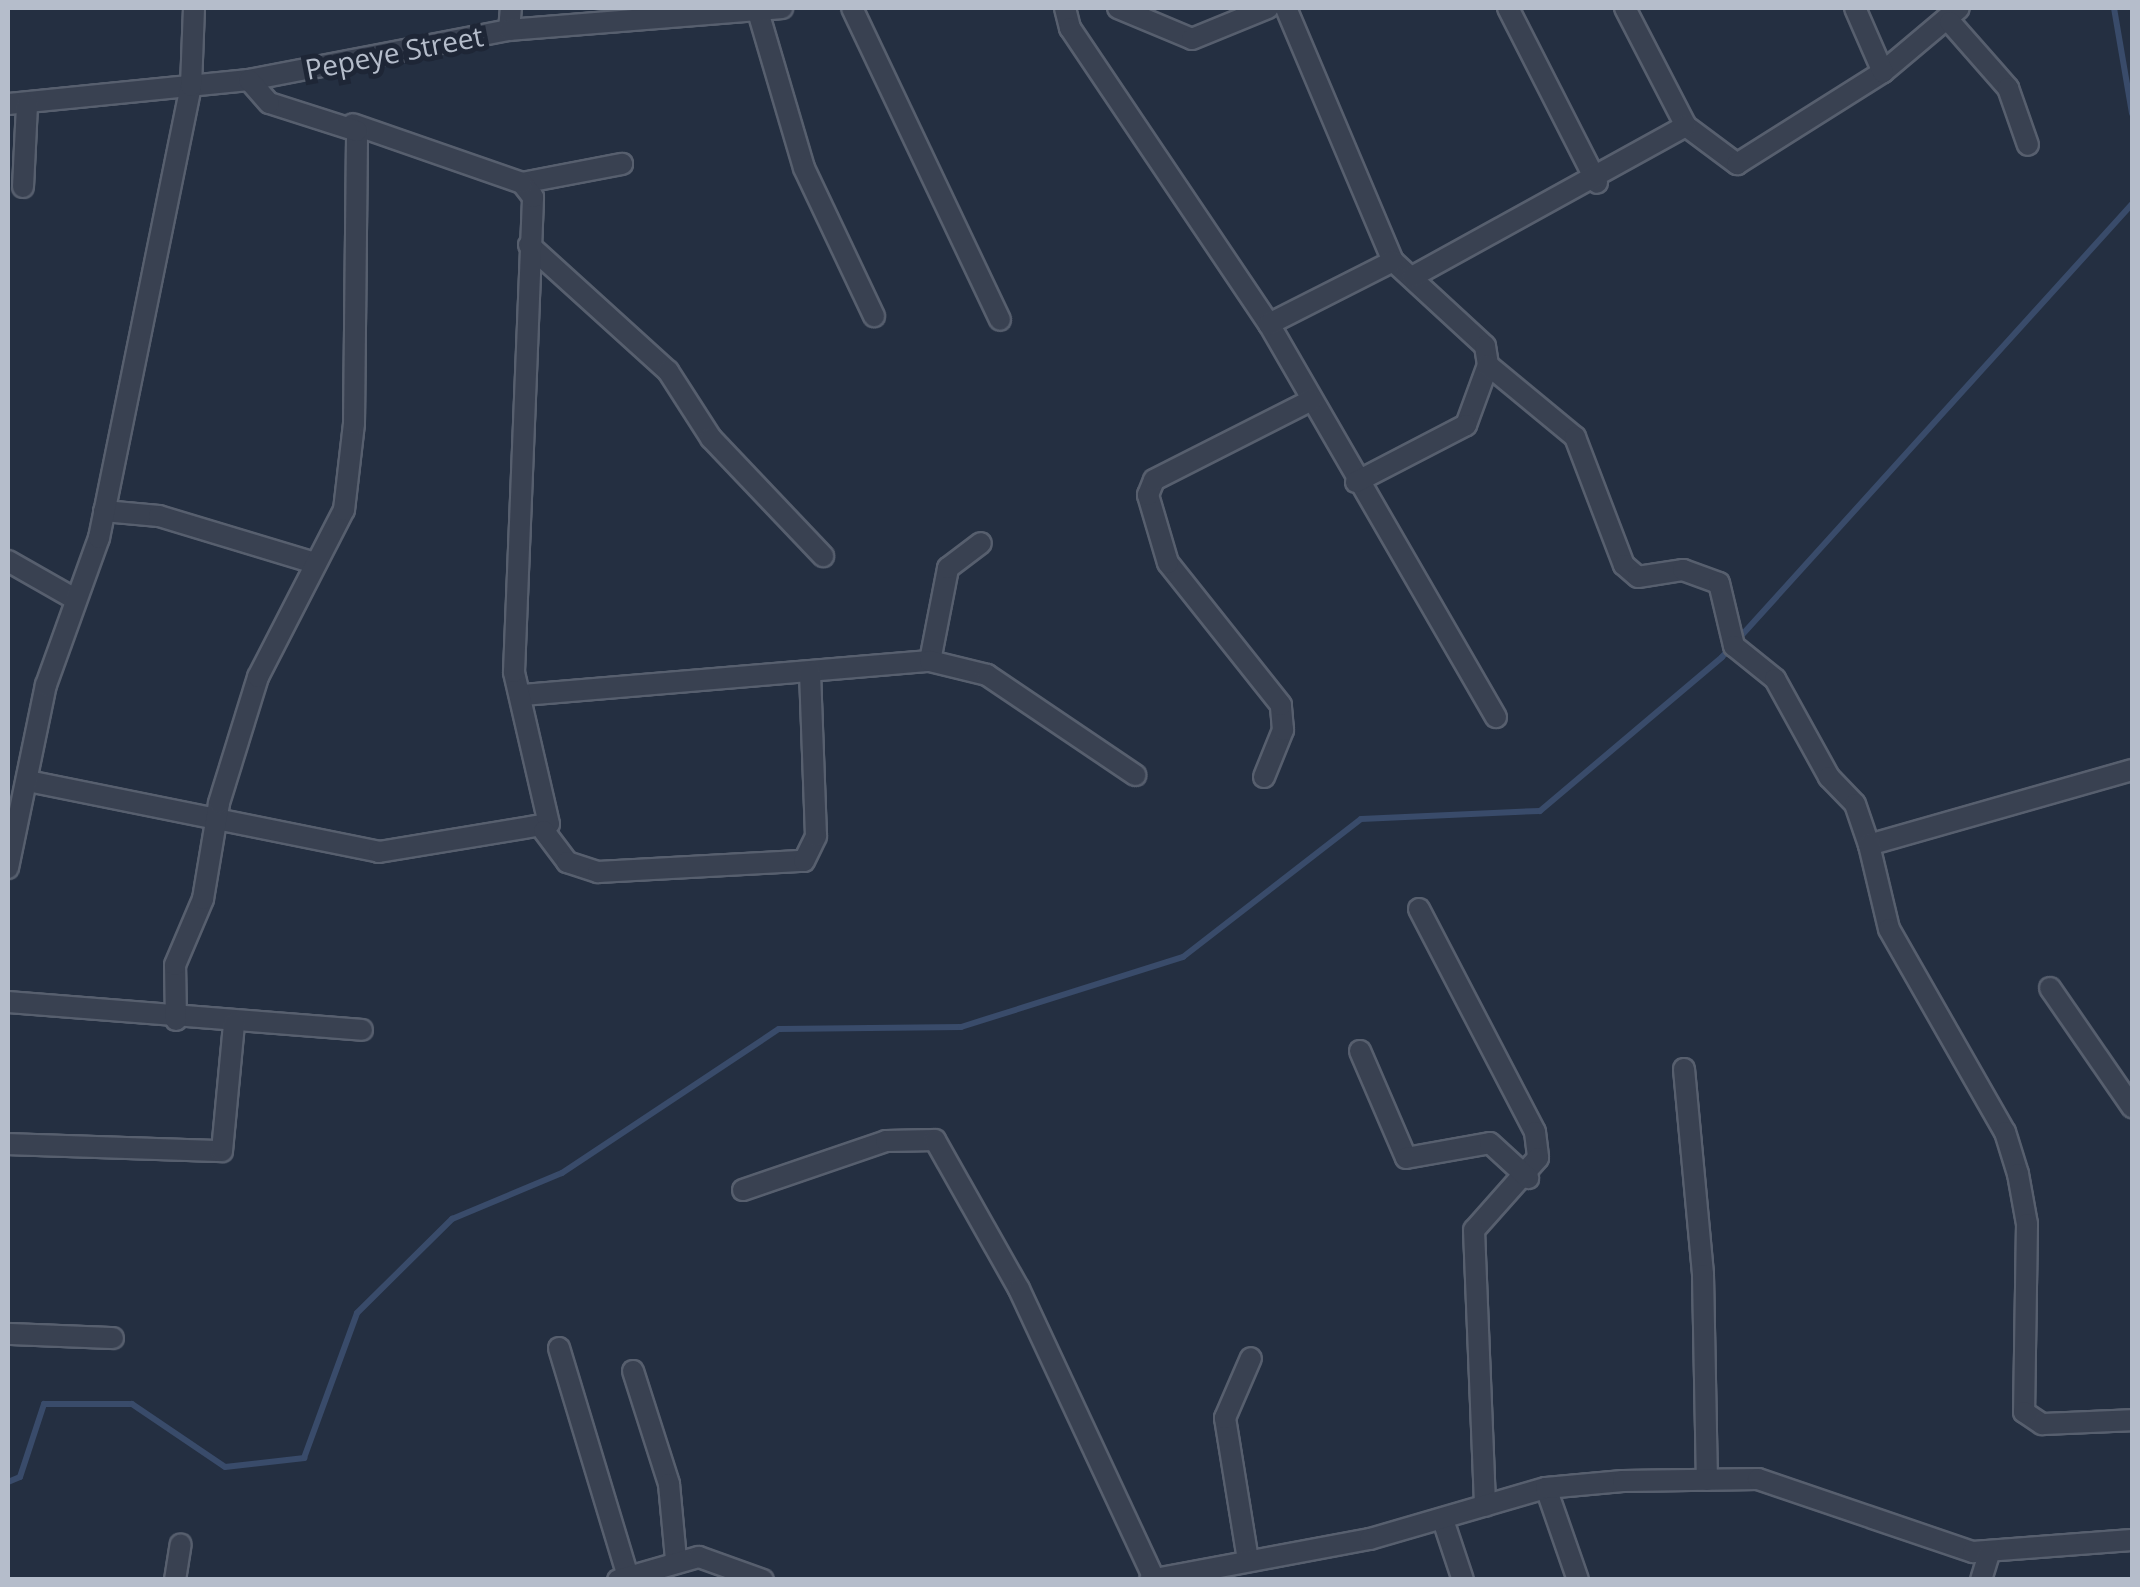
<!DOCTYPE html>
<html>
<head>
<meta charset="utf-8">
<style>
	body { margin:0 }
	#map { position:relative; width:2140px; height:1587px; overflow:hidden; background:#242f41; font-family:"Open Sans",sans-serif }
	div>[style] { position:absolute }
	.stream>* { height:6px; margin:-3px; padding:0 3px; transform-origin:3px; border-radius:3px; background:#394b6a }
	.roads { filter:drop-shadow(2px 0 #575f6e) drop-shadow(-2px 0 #575f6e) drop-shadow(0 2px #575f6e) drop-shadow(0 -2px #575f6e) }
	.minor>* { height:20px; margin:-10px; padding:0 10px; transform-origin:10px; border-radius:10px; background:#394151 }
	span { translate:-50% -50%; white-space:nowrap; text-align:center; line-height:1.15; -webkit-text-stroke:10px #1e2636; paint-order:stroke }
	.street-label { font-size:28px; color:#b5bdcb }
	.frame { position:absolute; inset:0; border:10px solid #b5bdcb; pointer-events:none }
</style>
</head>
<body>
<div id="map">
	<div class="stream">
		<div style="left:2114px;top:8px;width:107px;rotate:80.3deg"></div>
		<div style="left:8px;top:1482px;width:13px;rotate:-23deg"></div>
		<div style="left:20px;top:1477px;width:77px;rotate:-71.8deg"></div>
		<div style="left:44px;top:1404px;width:88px"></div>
		<div style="left:132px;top:1404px;width:112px;rotate:34.1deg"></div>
		<div style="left:225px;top:1467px;width:80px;rotate:-6.5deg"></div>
		<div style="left:304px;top:1458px;width:154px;rotate:-69.9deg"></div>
		<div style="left:357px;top:1313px;width:134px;rotate:-44.7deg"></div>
		<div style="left:452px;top:1219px;width:119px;rotate:-22.7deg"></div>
		<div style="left:562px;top:1173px;width:260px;rotate:-33.6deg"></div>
		<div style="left:779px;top:1029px;width:182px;rotate:-0.6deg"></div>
		<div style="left:961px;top:1027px;width:233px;rotate:-17.5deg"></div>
		<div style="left:1183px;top:957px;width:225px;rotate:-37.8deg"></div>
		<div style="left:1361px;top:819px;width:179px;rotate:-2.6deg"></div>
		<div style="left:1540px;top:811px;width:238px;rotate:-40.2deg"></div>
		<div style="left:1722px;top:657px;width:611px;rotate:-47.85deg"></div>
	</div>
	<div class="roads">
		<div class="minor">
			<div style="left:852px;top:8px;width:345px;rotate:64.6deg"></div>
			<div style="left:1065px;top:8px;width:21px;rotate:76deg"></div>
			<div style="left:1070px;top:28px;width:357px;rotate:56.1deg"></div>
			<div style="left:1269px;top:324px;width:454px;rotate:60deg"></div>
			<div style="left:1118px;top:8px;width:80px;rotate:22.7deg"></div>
			<div style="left:1192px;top:39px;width:82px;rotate:-22.2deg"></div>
			<div style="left:1286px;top:8px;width:275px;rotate:67.1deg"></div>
			<div style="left:1393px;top:261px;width:125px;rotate:42.7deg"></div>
			<div style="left:1485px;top:346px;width:19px;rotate:81deg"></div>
			<div style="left:1488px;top:365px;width:64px;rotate:110.1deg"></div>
			<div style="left:1466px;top:425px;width:124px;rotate:152.6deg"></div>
			<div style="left:1508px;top:8px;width:196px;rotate:63deg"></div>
			<div style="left:1625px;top:8px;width:133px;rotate:62.7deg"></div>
			<div style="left:1686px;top:126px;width:64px;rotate:36.7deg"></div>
			<div style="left:1737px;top:164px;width:173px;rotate:-32.2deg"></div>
			<div style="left:1883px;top:72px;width:99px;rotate:-40.1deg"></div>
			<div style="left:1855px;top:8px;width:70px;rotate:66.4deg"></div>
			<div style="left:759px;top:15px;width:159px;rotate:73.6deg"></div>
			<div style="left:804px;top:168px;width:164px;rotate:64.7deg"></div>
			<div style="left:1950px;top:22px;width:88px;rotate:48.7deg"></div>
			<div style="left:2008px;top:88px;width:60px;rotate:70.7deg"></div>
			<div style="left:509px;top:30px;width:22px;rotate:-85deg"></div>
			<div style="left:8px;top:104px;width:242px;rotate:-5.7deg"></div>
			<div style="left:249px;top:80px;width:265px;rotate:-10.9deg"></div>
			<div style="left:509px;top:30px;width:274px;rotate:-4.6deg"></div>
			<div style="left:522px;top:183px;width:102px;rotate:-10.8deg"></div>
			<div style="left:23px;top:187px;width:83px;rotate:-87.2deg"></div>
			<div style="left:529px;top:245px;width:188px;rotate:42.2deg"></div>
			<div style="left:668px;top:371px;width:80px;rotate:57.3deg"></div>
			<div style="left:711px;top:438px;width:163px;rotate:46.5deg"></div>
			<div style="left:1412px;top:277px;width:313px;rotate:-28.9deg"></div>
			<div style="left:1269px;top:324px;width:139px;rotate:-26.9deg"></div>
			<div style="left:1488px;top:365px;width:113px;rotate:39.6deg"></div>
			<div style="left:1575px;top:437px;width:137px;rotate:69.1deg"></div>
			<div style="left:1624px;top:565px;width:18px;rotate:41deg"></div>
			<div style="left:1638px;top:577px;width:46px;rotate:-8.8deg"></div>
			<div style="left:1683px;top:570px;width:38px;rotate:20deg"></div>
			<div style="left:1719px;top:583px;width:65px;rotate:76.6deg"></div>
			<div style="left:1734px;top:646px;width:53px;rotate:38.8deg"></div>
			<div style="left:1775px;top:679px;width:112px;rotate:61.1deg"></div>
			<div style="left:1829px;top:777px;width:37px;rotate:46deg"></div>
			<div style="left:1855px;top:804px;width:43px;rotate:71.1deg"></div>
			<div style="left:1869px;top:845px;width:273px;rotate:-15.9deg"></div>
			<div style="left:104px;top:511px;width:55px;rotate:5.2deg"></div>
			<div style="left:159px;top:516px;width:163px;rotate:16.8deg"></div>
			<div style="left:8px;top:561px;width:75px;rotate:29.6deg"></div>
			<div style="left:930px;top:661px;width:95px;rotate:-79deg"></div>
			<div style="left:948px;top:568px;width:41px;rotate:-37.1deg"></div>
			<div style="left:523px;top:695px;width:408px;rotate:-4.8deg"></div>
			<div style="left:930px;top:661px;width:59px;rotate:13.8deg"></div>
			<div style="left:987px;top:675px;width:179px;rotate:34deg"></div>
			<div style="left:1264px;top:777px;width:51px;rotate:-68deg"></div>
			<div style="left:1283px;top:730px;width:25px;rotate:-95deg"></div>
			<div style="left:1281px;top:705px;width:181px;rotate:-128.5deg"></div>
			<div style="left:1168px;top:563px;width:71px;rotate:-106.4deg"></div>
			<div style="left:1148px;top:495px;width:16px;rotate:-68deg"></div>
			<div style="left:1154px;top:480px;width:177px;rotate:-26.9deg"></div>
			<div style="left:28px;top:781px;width:358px;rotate:11.4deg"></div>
			<div style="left:379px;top:852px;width:172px;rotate:-9.4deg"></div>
			<div style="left:549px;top:824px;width:156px;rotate:-103deg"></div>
			<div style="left:514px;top:672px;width:475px;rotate:-87.7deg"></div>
			<div style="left:533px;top:197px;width:18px;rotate:-128deg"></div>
			<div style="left:522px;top:183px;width:179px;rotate:-160.8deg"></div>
			<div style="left:544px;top:831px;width:39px;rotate:53deg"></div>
			<div style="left:567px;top:862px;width:33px;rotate:18deg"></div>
			<div style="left:598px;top:872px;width:206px;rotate:-3.1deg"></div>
			<div style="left:804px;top:861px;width:28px;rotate:-64deg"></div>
			<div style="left:816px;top:836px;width:164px;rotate:-92.1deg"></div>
			<div style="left:1869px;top:845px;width:86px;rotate:76.6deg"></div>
			<div style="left:1889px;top:929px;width:234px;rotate:60.3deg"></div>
			<div style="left:2005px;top:1132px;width:44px;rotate:72.8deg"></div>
			<div style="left:2018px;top:1174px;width:51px;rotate:79.8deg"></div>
			<div style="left:2027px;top:1224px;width:188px;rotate:90.9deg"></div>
			<div style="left:2024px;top:1412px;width:22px;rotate:34deg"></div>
			<div style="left:2042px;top:1424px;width:90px;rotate:-2.5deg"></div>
			<div style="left:8px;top:868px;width:187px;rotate:-78.3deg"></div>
			<div style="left:46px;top:685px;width:156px;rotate:-70.2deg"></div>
			<div style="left:99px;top:538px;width:461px;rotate:-78.5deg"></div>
			<div style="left:191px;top:86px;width:78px;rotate:-87.8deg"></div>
			<div style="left:1419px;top:909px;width:251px;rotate:62.5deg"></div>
			<div style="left:1535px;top:1132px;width:26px;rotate:83deg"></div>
			<div style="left:1538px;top:1158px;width:96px;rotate:131.6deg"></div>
			<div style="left:1474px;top:1230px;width:276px;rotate:87.7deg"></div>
			<div style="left:2050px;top:988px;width:145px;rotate:55.4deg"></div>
			<div style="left:8px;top:1002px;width:355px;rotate:4.5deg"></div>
			<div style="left:176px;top:1020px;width:55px;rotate:-91deg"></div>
			<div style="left:175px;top:965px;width:72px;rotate:-67deg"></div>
			<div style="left:203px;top:899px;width:97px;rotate:-80.5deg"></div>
			<div style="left:219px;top:803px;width:132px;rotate:-72.8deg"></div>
			<div style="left:258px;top:677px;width:188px;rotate:-62.8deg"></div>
			<div style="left:344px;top:510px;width:87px;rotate:-83.4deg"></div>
			<div style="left:354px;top:424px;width:293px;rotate:-89.4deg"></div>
			<div style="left:357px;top:131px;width:92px;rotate:-162.3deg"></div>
			<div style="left:269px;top:103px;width:30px;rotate:-131deg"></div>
			<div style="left:1360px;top:1051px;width:116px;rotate:66.7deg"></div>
			<div style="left:1406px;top:1158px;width:85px;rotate:-10.1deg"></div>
			<div style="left:1490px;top:1143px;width:52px;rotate:42.6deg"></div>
			<div style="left:1684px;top:1069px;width:207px;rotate:84.7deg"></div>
			<div style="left:1703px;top:1275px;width:205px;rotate:88.9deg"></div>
			<div style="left:8px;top:1144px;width:214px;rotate:1.9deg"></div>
			<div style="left:222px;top:1151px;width:128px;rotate:-84.6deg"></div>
			<div style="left:743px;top:1190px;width:151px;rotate:-18.9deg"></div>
			<div style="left:886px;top:1141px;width:49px;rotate:-1.2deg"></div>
			<div style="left:935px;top:1140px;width:171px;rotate:60.6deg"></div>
			<div style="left:1019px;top:1289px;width:321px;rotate:65deg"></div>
			<div style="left:8px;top:1334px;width:105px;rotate:2.2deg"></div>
			<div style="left:559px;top:1348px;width:238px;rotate:73.2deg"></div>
			<div style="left:633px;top:1371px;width:119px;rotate:72.3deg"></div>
			<div style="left:669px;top:1484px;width:75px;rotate:84.7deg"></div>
			<div style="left:1546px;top:1488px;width:97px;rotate:70.8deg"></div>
			<div style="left:1443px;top:1520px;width:63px;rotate:71.6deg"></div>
			<div style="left:1248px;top:1560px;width:144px;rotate:-99.2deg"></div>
			<div style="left:1225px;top:1418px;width:65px;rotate:-66.6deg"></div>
			<div style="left:175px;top:1580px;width:36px;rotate:-81deg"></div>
			<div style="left:618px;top:1580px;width:84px;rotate:-15.9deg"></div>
			<div style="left:699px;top:1557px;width:68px;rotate:19.8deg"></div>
			<div style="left:1150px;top:1580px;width:224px;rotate:-10.6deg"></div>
			<div style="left:1370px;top:1539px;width:183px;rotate:-16.2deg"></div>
			<div style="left:1546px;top:1488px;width:77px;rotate:-5.2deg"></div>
			<div style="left:1623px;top:1481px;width:135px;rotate:-0.8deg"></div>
			<div style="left:1758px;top:1479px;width:227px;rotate:18.8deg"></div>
			<div style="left:1973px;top:1552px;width:159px;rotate:-4.3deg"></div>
			<div style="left:1981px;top:1580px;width:28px;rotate:-73deg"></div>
		</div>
	</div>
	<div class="street-label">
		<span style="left:394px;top:52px;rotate:-11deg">Pepeye Street</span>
	</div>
	<div class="frame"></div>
</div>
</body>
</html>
